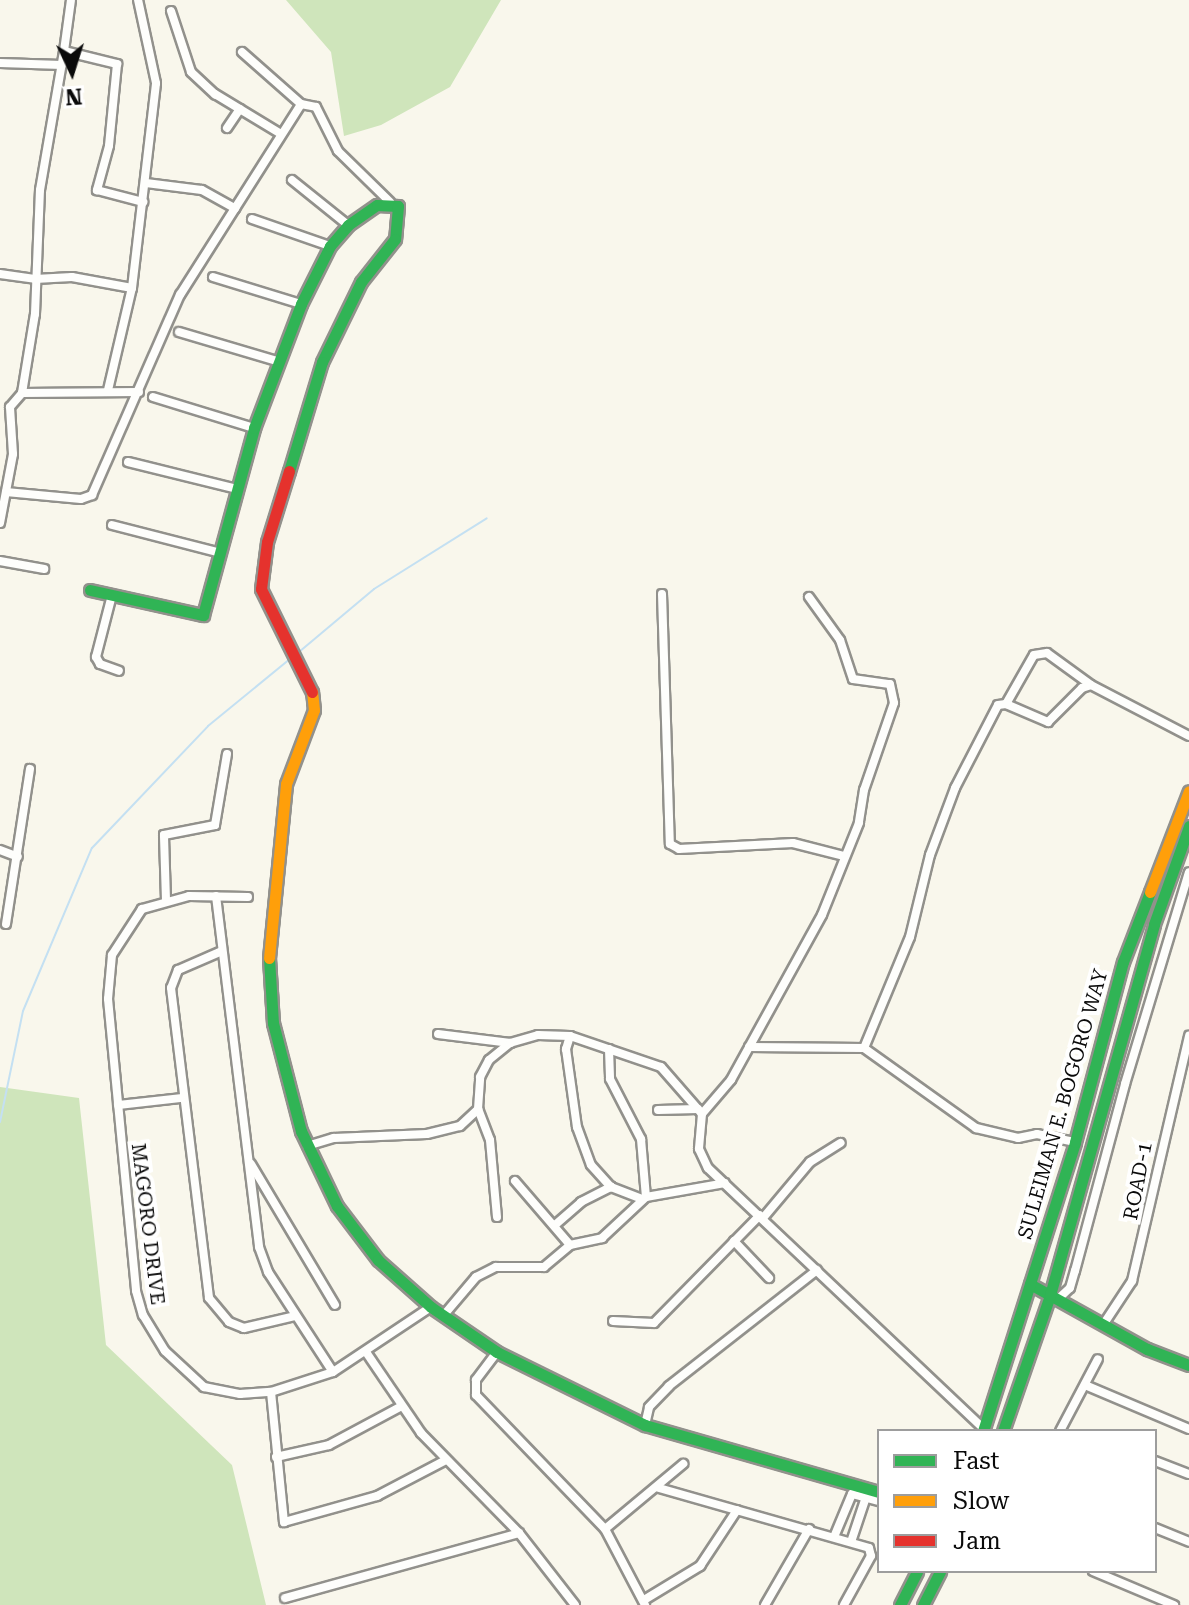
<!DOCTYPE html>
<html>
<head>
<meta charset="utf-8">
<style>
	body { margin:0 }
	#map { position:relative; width:1189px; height:1605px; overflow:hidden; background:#f9f7ec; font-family:"Roboto Serif",serif }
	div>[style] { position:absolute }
	.forest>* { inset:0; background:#cfe5bb }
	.stream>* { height:2px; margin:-1px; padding:0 1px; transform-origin:1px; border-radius:1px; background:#c4e0f2 }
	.roads { filter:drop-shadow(2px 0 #92918c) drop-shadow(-2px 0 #92918c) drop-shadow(0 2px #92918c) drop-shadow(0 -2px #92918c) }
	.street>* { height:8px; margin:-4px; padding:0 4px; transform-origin:4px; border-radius:4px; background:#fefefc }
	.fast>* { height:11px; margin:-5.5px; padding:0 5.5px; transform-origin:5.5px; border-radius:5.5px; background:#30b455 }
	.slow>* { height:11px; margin:-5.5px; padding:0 5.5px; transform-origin:5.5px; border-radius:5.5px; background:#ff9f0a }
	.jam>* { height:11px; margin:-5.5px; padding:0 5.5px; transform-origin:5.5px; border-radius:5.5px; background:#e5322d }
	span { translate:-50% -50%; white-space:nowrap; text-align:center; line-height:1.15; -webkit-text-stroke:8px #fff; paint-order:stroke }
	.street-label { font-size:20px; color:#0a0a0a }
	.legend { position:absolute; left:877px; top:1429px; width:280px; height:144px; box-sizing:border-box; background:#fff; border:2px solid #9d9d9d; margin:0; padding:10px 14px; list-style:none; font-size:24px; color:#0a0a0a }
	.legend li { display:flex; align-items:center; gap:16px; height:40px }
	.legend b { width:40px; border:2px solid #9d9d9d }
	.north { position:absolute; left:32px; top:32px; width:80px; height:80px; -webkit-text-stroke:6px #fff; paint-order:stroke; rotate:176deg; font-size:22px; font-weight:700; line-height:32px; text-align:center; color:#0a0a0a }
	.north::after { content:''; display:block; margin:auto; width:28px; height:36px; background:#0a0a0a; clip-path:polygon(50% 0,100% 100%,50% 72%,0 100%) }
</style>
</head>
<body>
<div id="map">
	<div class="forest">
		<div style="clip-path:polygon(286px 0,501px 0,450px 87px,381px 125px,344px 136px,331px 52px)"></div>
		<div style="clip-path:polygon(0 1087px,79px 1098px,106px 1345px,232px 1465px,266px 1605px,0 1605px)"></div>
	</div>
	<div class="stream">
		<div style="left:299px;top:652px;width:98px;rotate:-40deg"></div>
		<div style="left:374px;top:589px;width:133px;rotate:-32.1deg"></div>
		<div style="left:0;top:1122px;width:113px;rotate:-78.3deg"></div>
		<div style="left:23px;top:1011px;width:177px;rotate:-67.1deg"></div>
		<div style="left:92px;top:848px;width:168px;rotate:-46.4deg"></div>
		<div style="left:208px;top:726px;width:107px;rotate:-39.3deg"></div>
	</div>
	<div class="roads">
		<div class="street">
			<div style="left:171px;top:11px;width:64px;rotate:71.8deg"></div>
			<div style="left:191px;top:72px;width:33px;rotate:43deg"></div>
			<div style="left:215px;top:94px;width:77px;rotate:31.2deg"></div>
			<div style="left:64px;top:51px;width:51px;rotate:-82.2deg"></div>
			<div style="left:242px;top:52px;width:79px;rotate:41.4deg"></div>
			<div style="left:0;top:63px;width:62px;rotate:1.8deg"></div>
			<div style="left:227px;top:128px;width:23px;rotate:-56deg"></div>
			<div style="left:292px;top:180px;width:72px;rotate:38.8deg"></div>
			<div style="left:146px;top:183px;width:56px;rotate:7.1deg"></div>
			<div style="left:202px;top:190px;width:38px;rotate:29deg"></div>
			<div style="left:252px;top:219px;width:83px;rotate:19.1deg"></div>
			<div style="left:0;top:274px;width:35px;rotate:8deg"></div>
			<div style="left:35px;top:279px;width:37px;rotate:-3deg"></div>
			<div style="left:72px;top:277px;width:61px;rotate:10.4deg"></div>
			<div style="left:213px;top:277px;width:92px;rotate:17.1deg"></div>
			<div style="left:179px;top:332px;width:102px;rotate:16.5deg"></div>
			<div style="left:108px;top:390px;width:105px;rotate:-76.8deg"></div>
			<div style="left:132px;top:288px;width:206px;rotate:-83.3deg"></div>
			<div style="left:156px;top:83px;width:85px;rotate:-102.2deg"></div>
			<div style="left:22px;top:393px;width:117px;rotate:-0.5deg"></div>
			<div style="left:153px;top:397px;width:106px;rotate:17.1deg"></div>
			<div style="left:10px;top:407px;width:18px;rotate:-49deg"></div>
			<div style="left:22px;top:393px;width:80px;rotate:-80.7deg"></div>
			<div style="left:35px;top:314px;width:124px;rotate:-87.7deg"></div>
			<div style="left:40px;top:190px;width:141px;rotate:-80.2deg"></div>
			<div style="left:64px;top:51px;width:55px;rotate:13.8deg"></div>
			<div style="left:117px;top:64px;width:82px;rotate:95.6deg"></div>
			<div style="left:109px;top:146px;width:46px;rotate:105.3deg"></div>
			<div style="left:97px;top:190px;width:48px;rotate:14.6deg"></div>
			<div style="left:128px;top:462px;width:112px;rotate:13.9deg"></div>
			<div style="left:6px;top:492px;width:75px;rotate:5.3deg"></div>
			<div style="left:81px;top:499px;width:12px;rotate:-20deg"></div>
			<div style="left:92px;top:495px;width:219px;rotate:-66.3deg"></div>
			<div style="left:180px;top:295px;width:226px;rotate:-57.6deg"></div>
			<div style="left:301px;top:104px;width:15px;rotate:11deg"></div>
			<div style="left:316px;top:107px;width:49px;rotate:63.4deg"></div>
			<div style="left:338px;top:151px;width:73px;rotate:44.4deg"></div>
			<div style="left:0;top:523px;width:70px;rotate:-79.3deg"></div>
			<div style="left:13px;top:454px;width:47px;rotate:-93.7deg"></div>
			<div style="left:112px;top:525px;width:108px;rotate:14.4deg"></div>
			<div style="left:0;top:561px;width:45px;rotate:10.3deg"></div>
			<div style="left:662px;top:594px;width:250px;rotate:88.2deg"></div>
			<div style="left:670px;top:844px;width:10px;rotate:29deg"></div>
			<div style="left:679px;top:849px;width:114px;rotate:-3deg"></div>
			<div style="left:793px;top:843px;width:53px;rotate:14.3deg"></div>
			<div style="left:112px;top:595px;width:64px;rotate:104.5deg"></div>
			<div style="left:96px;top:657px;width:8px;rotate:60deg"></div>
			<div style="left:100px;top:664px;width:20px;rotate:20deg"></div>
			<div style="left:809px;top:597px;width:53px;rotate:54.2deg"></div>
			<div style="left:840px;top:640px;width:41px;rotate:71.6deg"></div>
			<div style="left:853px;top:679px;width:37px;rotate:8deg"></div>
			<div style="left:890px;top:684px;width:19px;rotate:78deg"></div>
			<div style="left:894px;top:703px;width:92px;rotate:109deg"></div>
			<div style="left:864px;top:790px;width:33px;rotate:99deg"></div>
			<div style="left:859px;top:823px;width:99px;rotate:111.9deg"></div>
			<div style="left:822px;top:915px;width:188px;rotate:118.9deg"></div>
			<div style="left:731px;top:1080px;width:45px;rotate:130.5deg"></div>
			<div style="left:702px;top:1114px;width:35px;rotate:95deg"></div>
			<div style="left:699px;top:1149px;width:21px;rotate:65deg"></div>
			<div style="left:708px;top:1168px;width:380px;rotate:43.4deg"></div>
			<div style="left:1006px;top:704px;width:46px;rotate:23.2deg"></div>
			<div style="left:1048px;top:722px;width:48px;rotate:-45deg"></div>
			<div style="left:1082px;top:688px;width:9px;rotate:-18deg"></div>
			<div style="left:0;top:850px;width:19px;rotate:21deg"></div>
			<div style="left:216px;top:896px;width:354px;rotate:83deg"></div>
			<div style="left:259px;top:1247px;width:27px;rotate:70deg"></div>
			<div style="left:268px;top:1272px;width:119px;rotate:57deg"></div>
			<div style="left:248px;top:897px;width:59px;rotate:-179deg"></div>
			<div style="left:189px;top:896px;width:49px;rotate:164.5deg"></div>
			<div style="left:142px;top:909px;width:55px;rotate:123.1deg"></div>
			<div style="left:112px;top:955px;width:44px;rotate:95.2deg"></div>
			<div style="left:108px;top:999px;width:293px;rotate:84.5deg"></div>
			<div style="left:136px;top:1291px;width:25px;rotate:74deg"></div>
			<div style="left:143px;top:1315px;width:42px;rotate:58.6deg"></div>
			<div style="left:165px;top:1351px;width:53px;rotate:42.7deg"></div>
			<div style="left:204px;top:1387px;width:37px;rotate:11deg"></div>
			<div style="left:240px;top:1394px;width:31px;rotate:-4deg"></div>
			<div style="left:271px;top:1392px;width:65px;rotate:-17.9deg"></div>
			<div style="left:333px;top:1372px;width:118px;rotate:-33.6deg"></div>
			<div style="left:166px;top:900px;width:65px;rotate:-91.8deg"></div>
			<div style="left:164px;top:835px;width:52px;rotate:-11.1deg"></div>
			<div style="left:215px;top:825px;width:72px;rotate:-80.4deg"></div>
			<div style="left:6px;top:924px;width:157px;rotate:-81.2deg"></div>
			<div style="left:222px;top:951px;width:48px;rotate:156.6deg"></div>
			<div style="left:178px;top:970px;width:19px;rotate:111deg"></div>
			<div style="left:171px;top:988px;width:312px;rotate:83deg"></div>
			<div style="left:209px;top:1298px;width:31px;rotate:50deg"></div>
			<div style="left:229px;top:1322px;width:16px;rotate:22deg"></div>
			<div style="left:244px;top:1328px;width:52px;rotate:-13.2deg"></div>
			<div style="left:438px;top:1034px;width:73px;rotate:7.1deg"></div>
			<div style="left:570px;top:1036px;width:14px;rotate:107deg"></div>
			<div style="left:566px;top:1049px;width:79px;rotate:82deg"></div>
			<div style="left:577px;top:1127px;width:40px;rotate:69.8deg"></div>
			<div style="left:591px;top:1165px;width:30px;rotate:48deg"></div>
			<div style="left:611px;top:1187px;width:34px;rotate:21deg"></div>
			<div style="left:749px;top:1047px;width:115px;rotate:0.5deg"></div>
			<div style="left:864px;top:1048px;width:138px;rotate:35.5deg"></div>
			<div style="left:976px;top:1128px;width:43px;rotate:13.4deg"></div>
			<div style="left:1018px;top:1138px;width:19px;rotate:-12deg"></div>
			<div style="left:1037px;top:1134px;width:39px;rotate:12deg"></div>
			<div style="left:864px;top:1048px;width:120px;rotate:-67.5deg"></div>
			<div style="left:910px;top:937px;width:84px;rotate:-76.3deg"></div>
			<div style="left:930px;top:855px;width:72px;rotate:-69.5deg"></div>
			<div style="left:955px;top:788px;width:93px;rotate:-62.6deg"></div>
			<div style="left:998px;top:705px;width:8px;rotate:-7deg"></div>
			<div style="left:1006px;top:704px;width:56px;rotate:-60.3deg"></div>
			<div style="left:1034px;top:655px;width:13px;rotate:-9deg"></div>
			<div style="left:1047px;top:653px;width:54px;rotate:36deg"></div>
			<div style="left:1091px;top:685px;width:110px;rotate:27.5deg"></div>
			<div style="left:609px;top:1049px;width:30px;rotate:88deg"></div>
			<div style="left:610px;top:1079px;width:68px;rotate:62.7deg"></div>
			<div style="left:641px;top:1139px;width:58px;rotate:85.1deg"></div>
			<div style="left:118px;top:1105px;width:63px;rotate:-6.3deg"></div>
			<div style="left:658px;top:1110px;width:40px;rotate:-1.4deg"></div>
			<div style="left:307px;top:1146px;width:28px;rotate:-17deg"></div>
			<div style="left:334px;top:1138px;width:93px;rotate:-2.5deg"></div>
			<div style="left:427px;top:1134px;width:34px;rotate:-14deg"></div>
			<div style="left:460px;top:1126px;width:25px;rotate:-43deg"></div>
			<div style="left:251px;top:1164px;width:164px;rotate:59.2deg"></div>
			<div style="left:515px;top:1181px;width:84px;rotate:49.3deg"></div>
			<div style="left:497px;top:1217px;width:77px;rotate:-95.2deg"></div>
			<div style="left:490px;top:1140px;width:33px;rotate:-111deg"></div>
			<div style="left:478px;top:1109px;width:32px;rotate:-86deg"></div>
			<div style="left:480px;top:1077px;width:19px;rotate:-62deg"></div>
			<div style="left:489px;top:1060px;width:27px;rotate:-39deg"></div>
			<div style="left:510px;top:1043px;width:29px;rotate:-16deg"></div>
			<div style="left:538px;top:1035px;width:32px;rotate:2deg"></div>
			<div style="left:570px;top:1036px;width:96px;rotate:18.8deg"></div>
			<div style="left:661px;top:1067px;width:62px;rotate:48.9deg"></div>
			<div style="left:763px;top:1218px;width:73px;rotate:-50deg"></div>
			<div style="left:810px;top:1162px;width:36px;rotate:-32deg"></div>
			<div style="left:555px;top:1225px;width:35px;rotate:-41deg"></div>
			<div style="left:581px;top:1202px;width:34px;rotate:-27deg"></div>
			<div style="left:734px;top:1241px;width:51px;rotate:46.6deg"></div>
			<div style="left:1058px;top:1299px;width:16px;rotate:-43deg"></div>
			<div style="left:1070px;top:1288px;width:18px;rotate:-74deg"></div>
			<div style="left:1075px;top:1271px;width:194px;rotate:-75deg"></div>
			<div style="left:1125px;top:1084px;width:221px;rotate:-73.2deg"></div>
			<div style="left:443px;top:1316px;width:51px;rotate:-49.8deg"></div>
			<div style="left:476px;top:1277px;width:22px;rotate:-27deg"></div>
			<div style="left:496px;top:1267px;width:48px"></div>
			<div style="left:544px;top:1267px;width:34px;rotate:-40deg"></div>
			<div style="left:570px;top:1245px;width:33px;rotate:-12deg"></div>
			<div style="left:602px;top:1238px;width:60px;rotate:-43deg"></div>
			<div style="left:646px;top:1197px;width:80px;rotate:-10deg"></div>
			<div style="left:613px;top:1321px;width:41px;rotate:2.8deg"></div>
			<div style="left:654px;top:1323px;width:151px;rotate:-45.5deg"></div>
			<div style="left:1103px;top:1325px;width:53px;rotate:-56.6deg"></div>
			<div style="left:1132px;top:1281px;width:252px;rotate:-76.9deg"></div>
			<div style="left:366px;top:1352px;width:98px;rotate:55.8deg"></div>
			<div style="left:421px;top:1433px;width:140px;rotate:45.6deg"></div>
			<div style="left:519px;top:1533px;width:91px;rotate:52.1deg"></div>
			<div style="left:497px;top:1352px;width:35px;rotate:127deg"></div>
			<div style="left:476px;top:1380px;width:15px;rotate:90deg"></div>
			<div style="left:476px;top:1395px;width:186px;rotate:46.1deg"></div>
			<div style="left:605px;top:1529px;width:86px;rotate:62.2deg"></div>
			<div style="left:1085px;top:1385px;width:113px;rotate:22.9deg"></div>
			<div style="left:271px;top:1392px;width:131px;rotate:84.3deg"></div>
			<div style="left:284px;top:1522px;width:97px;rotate:-15.6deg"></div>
			<div style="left:377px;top:1496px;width:78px;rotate:-27.6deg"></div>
			<div style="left:645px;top:1425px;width:18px;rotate:-77deg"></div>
			<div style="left:649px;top:1407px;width:29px;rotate:-46deg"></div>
			<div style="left:669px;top:1386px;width:188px;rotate:-38.1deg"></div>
			<div style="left:1060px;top:1431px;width:81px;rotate:-62.2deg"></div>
			<div style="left:276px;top:1457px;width:54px;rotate:-12.8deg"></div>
			<div style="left:329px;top:1445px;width:81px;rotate:-28.2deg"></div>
			<div style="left:1155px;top:1461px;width:36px;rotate:21deg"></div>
			<div style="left:659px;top:1488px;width:218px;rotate:15.9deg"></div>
			<div style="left:869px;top:1548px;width:8px;rotate:76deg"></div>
			<div style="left:871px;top:1556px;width:56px;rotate:118.9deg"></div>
			<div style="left:1155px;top:1528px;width:37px;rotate:22deg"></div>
			<div style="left:605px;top:1529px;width:102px;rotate:-39.8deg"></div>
			<div style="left:834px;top:1537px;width:47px;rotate:-67.3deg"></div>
			<div style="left:852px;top:1494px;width:28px;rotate:15deg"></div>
			<div style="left:851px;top:1542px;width:47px;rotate:-71.6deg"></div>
			<div style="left:1093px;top:1571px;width:88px;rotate:22.8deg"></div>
			<div style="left:285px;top:1598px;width:243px;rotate:-15.5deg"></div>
			<div style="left:644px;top:1600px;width:66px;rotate:-31.3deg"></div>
			<div style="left:700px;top:1566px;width:67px;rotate:-56.5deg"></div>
			<div style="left:765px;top:1605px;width:88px;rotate:-59.9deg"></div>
		</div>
		<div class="fast">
			<div style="left:90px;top:590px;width:116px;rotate:12.5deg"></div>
			<div style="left:203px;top:615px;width:194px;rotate:-74.7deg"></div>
			<div style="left:254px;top:428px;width:133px;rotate:-69.2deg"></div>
			<div style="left:301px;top:304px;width:65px;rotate:-63.4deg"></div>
			<div style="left:330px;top:246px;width:28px;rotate:-49deg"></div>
			<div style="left:348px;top:225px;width:35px;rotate:-35deg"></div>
			<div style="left:377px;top:205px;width:21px;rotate:3deg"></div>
			<div style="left:398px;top:206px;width:33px;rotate:95deg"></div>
			<div style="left:395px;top:239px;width:55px;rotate:128.3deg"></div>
			<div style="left:361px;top:282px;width:89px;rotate:116deg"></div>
			<div style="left:322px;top:362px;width:114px;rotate:106.8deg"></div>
			<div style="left:269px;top:958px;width:65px;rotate:86.5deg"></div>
			<div style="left:273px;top:1023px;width:112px;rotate:75.5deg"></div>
			<div style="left:301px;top:1131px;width:83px;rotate:64.4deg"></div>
			<div style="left:337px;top:1206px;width:68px;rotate:52.8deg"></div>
			<div style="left:378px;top:1260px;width:71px;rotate:41.6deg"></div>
			<div style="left:431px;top:1307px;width:80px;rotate:34.3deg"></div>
			<div style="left:497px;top:1352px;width:165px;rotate:26.3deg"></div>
			<div style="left:645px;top:1425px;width:243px;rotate:16deg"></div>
			<div style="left:1030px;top:1284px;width:134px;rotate:29.1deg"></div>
			<div style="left:1147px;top:1349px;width:45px;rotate:20.9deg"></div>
			<div style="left:983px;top:1431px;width:303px;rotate:-72.3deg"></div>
			<div style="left:1075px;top:1142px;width:186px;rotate:-75.1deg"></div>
			<div style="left:1123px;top:962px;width:75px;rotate:-68.9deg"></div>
			<div style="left:1003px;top:1431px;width:144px;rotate:-70.9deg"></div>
			<div style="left:1050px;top:1295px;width:385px;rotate:-74.3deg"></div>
			<div style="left:1154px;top:924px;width:104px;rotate:-70.3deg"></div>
			<div style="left:900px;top:1605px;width:38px;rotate:-63deg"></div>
			<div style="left:923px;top:1605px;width:38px;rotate:-63deg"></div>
		</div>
		<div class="slow">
			<div style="left:1150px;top:892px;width:108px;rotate:-68.9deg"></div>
			<div style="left:269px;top:958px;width:175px;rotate:-84.4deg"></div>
			<div style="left:286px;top:784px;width:79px;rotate:-69.3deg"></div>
			<div style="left:314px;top:710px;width:18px;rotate:-96deg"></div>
		</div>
		<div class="jam">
			<div style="left:289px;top:471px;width:74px;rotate:107.2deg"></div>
			<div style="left:267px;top:542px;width:47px;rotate:97.3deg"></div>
			<div style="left:261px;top:589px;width:115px;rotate:63.7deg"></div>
		</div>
	</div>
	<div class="street-label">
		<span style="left:1063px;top:1104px;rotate:-74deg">SULEIMAN E. BOGORO WAY</span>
		<span style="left:1138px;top:1181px;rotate:-79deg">ROAD-1</span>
		<span style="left:148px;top:1224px;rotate:83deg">MAGORO DRIVE</span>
	</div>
	<ul class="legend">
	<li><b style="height:10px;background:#30b455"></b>Fast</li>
	<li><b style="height:10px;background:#ff9f0a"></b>Slow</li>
	<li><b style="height:10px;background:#e5322d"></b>Jam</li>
	</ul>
	<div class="north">N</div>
</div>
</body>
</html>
